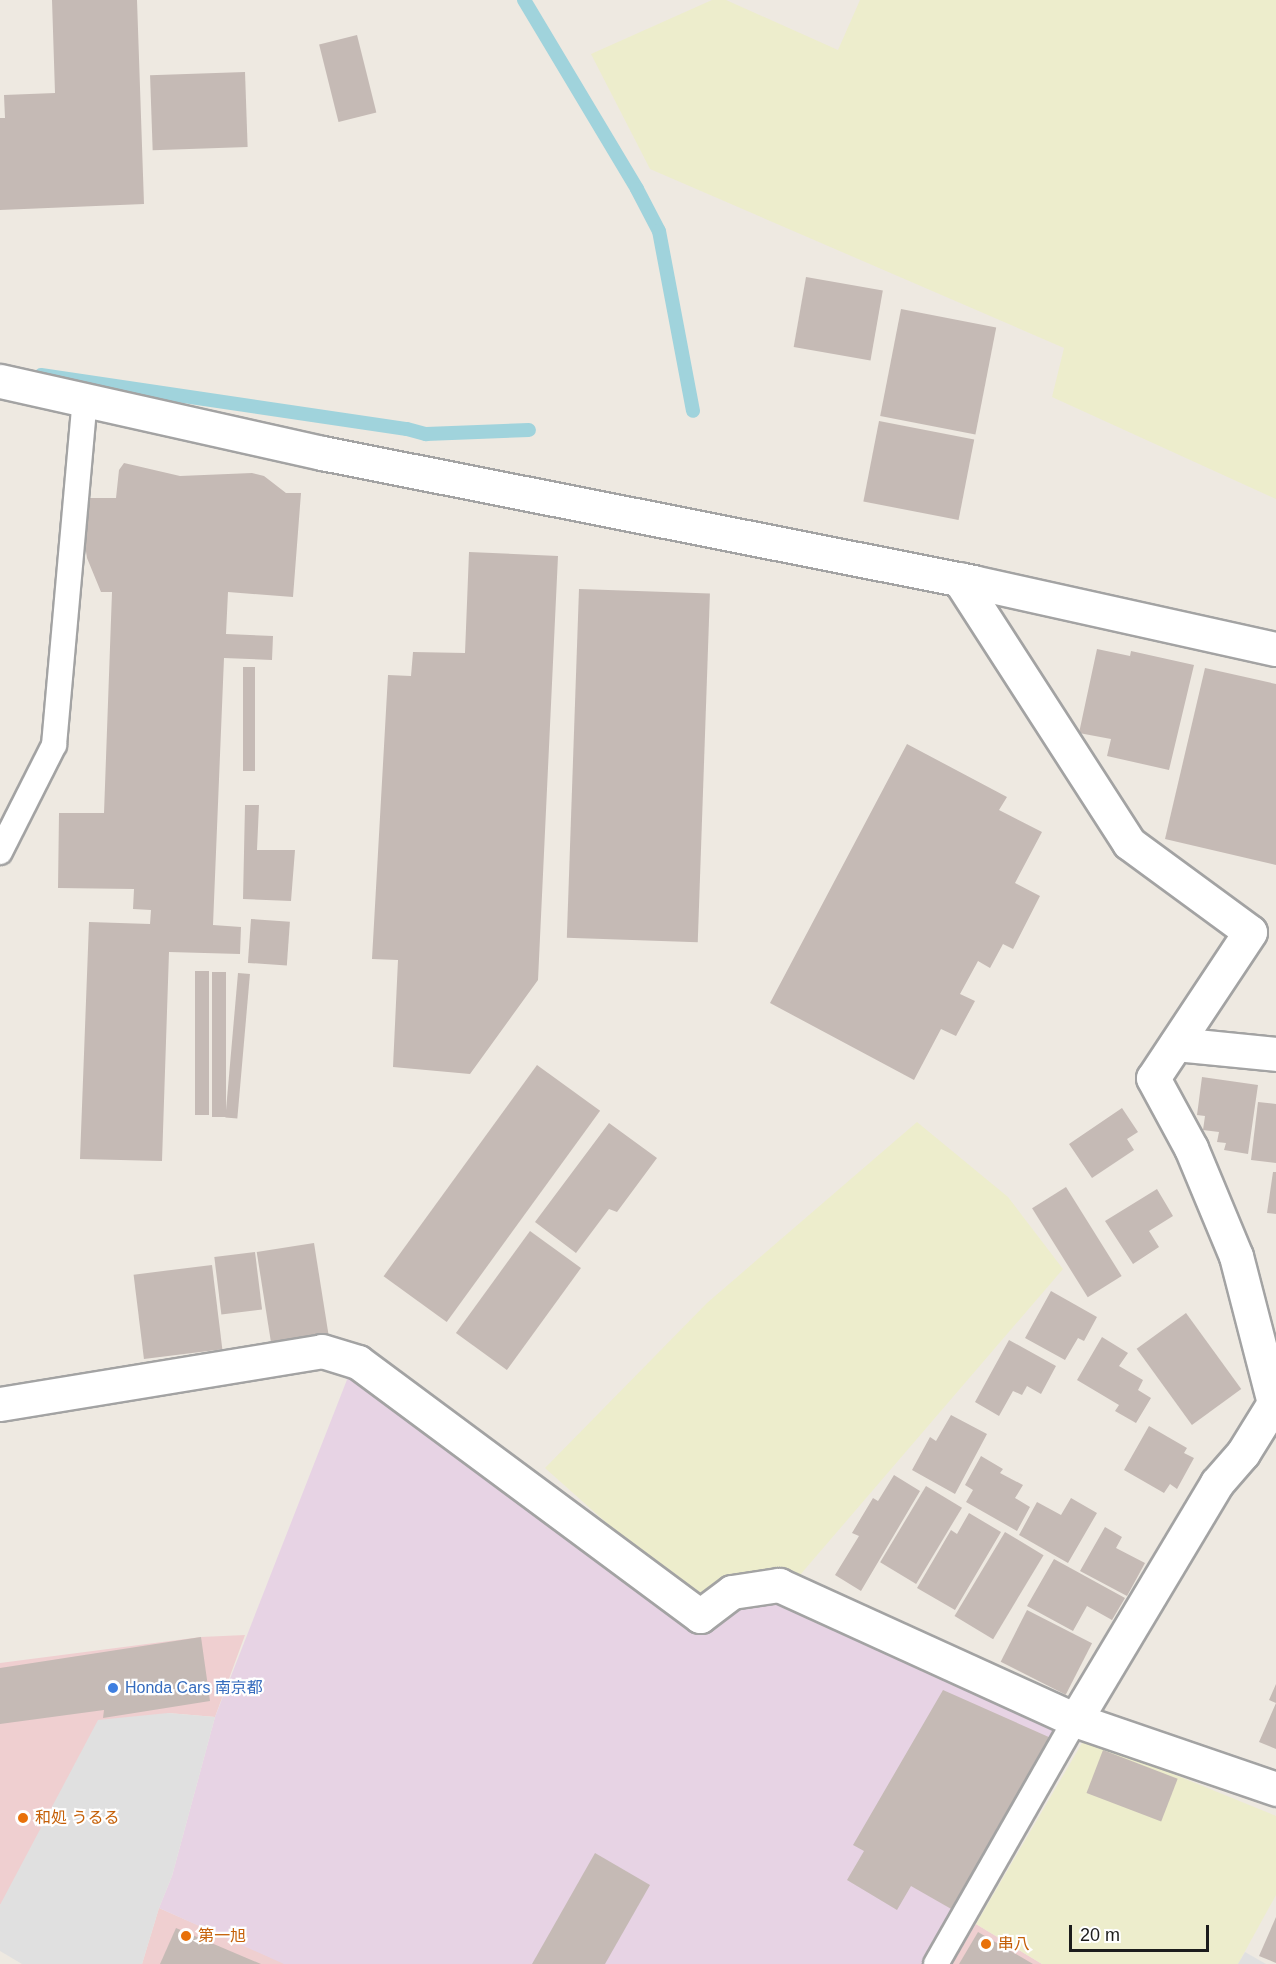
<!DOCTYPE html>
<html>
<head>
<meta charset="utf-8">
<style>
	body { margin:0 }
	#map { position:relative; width:1276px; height:1964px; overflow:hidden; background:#eee9e1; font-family:Arial,"Noto Sans JP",sans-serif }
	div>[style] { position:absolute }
	.commercial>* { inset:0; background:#efcfd0 }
	.industrial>* { inset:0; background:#e7d3e4 }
	.farmland>* { inset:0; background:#ededcc }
	.parking>* { inset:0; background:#e0e0e0 }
	.stream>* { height:14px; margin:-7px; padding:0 7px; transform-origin:7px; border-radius:7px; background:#a0d3dc }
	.building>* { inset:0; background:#c5bab5; transform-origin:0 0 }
	.roads { filter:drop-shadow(2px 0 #a3a3a3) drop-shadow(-2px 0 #a3a3a3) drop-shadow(0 2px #a3a3a3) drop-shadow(0 -2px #a3a3a3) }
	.lane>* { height:24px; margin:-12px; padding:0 12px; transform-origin:12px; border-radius:12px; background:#fff }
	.street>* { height:33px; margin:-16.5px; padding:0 16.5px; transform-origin:16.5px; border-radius:16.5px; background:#fff }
	.dots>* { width:16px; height:16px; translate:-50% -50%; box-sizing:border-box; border:3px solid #fff; border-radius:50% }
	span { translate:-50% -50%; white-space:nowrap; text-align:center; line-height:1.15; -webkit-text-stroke:4.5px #fff; paint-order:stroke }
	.shop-label { font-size:16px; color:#366cbe }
	.left { translate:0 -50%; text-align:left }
	.food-label { font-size:16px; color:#c56008 }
	.scale { position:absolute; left:1069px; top:1925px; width:140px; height:27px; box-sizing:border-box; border:3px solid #1c1c1c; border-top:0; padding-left:8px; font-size:18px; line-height:21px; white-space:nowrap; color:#1c1c1c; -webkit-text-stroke:4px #fff; paint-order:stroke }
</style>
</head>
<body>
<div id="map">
	<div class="commercial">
		<div style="clip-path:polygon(245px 1635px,215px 1717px,168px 1713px,0 1905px,0 1663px,201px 1637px)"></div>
		<div style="clip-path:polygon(159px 1908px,286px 1964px,142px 1964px)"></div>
		<div style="clip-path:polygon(976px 1924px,1042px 1964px,952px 1964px)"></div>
	</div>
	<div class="industrial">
		<div style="clip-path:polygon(350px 1372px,698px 1635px,738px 1603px,786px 1600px,1061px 1731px,925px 1964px,284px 1964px,159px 1908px,172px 1876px,215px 1717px)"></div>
	</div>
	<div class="farmland">
		<div style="clip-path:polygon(712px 0,726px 0,838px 50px,860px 0,1276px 0,1276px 499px,1052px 397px,1064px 348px,650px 169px,591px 54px)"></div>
		<div style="clip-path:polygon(917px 1122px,1008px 1197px,1063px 1269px,800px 1575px,779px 1573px,705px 1599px,683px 1591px,545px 1468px,707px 1303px)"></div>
		<div style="clip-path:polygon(1085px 1738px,1276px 1816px,1276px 1895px,1238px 1964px,1042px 1964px,976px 1924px)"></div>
	</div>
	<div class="parking">
		<div style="clip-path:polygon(168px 1713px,215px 1717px,172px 1876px,159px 1908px,142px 1964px,22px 1964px,0 1951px,0 1905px,98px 1720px)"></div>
		<div style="clip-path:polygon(1245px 1952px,1266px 1964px,1238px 1964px)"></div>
	</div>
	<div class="stream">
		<div style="left:524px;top:0;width:220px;rotate:59.1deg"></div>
		<div style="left:637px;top:189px;width:47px;rotate:62.4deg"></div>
		<div style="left:659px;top:231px;width:183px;rotate:79.3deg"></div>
		<div style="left:41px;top:375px;width:370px;rotate:8.4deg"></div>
		<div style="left:407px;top:429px;width:20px;rotate:15deg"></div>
		<div style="left:426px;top:434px;width:103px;rotate:-2.2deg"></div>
	</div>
	<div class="building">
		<div style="clip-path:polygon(52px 0,137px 0,144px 204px,0 210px,0 118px,5px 118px,4px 95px,55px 93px)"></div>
		<div style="left:357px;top:35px;width:80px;height:39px;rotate:76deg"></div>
		<div style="left:245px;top:72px;width:75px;height:95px;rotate:88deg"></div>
		<div style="left:806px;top:277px;width:78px;height:71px;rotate:10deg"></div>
		<div style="left:901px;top:309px;width:97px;height:109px;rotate:11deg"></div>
		<div style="left:879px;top:421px;width:97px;height:82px;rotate:11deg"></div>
		<div style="clip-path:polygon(124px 463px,180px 476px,252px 473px,264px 476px,286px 493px,301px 493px,293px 597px,228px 592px,226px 634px,273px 636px,272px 660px,224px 658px,213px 925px,241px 927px,240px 954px,169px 952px,162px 1161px,80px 1159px,89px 922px,150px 924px,151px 910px,133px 909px,134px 889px,58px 888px,59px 813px,104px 813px,112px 592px,101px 592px,87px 558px,83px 533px,84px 498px,116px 498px,119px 470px)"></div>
		<div style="clip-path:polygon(469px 552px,558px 556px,538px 980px,470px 1074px,393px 1067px,398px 960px,372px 959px,388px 675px,411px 676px,413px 652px,465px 653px)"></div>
		<div style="left:579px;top:589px;width:131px;height:349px;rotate:2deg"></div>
		<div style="clip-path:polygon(1097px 649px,1130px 656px,1131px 651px,1194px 665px,1169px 770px,1107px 756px,1111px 739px,1079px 733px)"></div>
		<div style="left:243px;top:667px;width:12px;height:104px"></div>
		<div style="clip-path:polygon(1205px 668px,1276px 684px,1276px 865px,1165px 839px)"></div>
		<div style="clip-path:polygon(907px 744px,1007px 797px,999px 810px,1042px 832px,1015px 883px,1040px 896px,1013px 949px,1003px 944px,990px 968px,978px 961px,960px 994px,975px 1001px,956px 1036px,941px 1029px,914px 1080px,770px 1003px)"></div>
		<div style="clip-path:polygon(245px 805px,259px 805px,257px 850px,295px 850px,291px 901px,243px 899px)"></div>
		<div style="left:251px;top:919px;width:39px;height:44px;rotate:4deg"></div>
		<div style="left:195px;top:971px;width:14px;height:144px"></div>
		<div style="left:212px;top:972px;width:14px;height:145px"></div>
		<div style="left:238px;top:973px;width:12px;height:145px;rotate:5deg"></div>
		<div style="left:537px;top:1065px;width:78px;height:261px;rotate:36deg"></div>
		<div style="clip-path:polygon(1202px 1077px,1258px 1085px,1248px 1154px,1224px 1150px,1226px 1143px,1217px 1142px,1219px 1132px,1203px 1130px,1205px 1116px,1197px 1115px)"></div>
		<div style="clip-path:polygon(1258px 1102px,1276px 1104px,1276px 1163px,1251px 1160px)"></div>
		<div style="clip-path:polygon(1122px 1108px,1138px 1132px,1127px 1139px,1134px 1150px,1092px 1178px,1069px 1144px)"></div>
		<div style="clip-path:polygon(609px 1123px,657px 1158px,617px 1212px,609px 1209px,576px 1253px,535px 1222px)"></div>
		<div style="clip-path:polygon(1273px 1172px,1276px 1172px,1276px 1214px,1267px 1213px)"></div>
		<div style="left:1066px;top:1187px;width:105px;height:40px;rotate:58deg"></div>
		<div style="clip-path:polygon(1157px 1189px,1173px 1216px,1149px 1231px,1159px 1247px,1133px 1264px,1105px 1221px)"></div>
		<div style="left:530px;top:1231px;width:63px;height:126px;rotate:36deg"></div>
		<div style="left:314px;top:1243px;width:93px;height:58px;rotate:81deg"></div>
		<div style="left:255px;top:1252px;width:58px;height:41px;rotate:83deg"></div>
		<div style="left:212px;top:1265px;width:85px;height:79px;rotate:83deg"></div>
		<div style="clip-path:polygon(1051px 1291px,1097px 1317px,1084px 1341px,1078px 1338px,1065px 1360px,1025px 1338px)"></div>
		<div style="left:1186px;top:1313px;width:94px;height:61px;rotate:54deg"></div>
		<div style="clip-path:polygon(1102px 1337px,1128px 1353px,1119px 1366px,1143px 1380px,1138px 1390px,1151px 1398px,1136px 1423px,1115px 1411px,1119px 1405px,1077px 1380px)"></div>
		<div style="clip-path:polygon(1009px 1340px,1056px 1366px,1041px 1394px,1027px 1386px,1022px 1395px,1013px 1391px,999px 1416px,975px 1402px)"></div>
		<div style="clip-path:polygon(951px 1415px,987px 1434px,955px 1494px,912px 1470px,930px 1437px,936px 1441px)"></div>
		<div style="clip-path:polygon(1149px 1426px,1187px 1448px,1184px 1453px,1194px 1458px,1177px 1489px,1170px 1484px,1164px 1493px,1124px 1470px)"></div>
		<div style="clip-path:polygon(981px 1456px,1003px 1469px,1000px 1473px,1023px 1485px,1015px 1498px,1030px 1507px,1017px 1531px,966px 1502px,973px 1490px,965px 1485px)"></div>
		<div style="clip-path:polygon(894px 1475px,920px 1491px,861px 1591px,835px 1575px,859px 1536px,852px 1533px,873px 1498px,878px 1501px)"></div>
		<div style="left:926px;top:1486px;width:42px;height:89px;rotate:31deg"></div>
		<div style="clip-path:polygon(1071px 1498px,1097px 1513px,1068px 1563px,1019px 1535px,1037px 1502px,1061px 1515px)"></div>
		<div style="clip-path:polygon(969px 1513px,1001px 1532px,955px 1610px,917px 1588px,951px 1530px,957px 1534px)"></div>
		<div style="clip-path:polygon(1105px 1527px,1122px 1537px,1116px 1548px,1145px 1563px,1127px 1596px,1080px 1571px)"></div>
		<div style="left:1005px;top:1532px;width:45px;height:98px;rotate:31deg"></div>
		<div style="clip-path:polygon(1054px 1559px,1125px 1598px,1112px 1620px,1087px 1606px,1073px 1631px,1027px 1606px)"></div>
		<div style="left:1027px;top:1610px;width:73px;height:58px;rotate:27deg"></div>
		<div style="clip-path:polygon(201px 1637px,210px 1701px,103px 1718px,104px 1710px,0 1724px,0 1668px)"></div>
		<div style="clip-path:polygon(1276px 1684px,1276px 1749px,1259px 1742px,1276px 1703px,1269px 1700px)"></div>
		<div style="clip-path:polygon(943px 1690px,1051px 1738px,953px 1910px,911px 1886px,897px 1910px,847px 1880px,864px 1851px,853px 1845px)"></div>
		<div style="left:1103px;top:1750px;width:80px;height:46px;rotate:21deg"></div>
		<div style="clip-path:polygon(595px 1853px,650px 1885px,605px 1964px,532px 1964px)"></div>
		<div style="clip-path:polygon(1276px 1917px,1276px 1963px,1259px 1956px)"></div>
		<div style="clip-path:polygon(176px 1928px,261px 1964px,160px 1964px)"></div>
		<div style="clip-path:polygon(978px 1932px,1033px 1964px,959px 1964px)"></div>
	</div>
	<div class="roads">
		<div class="lane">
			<div style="left:0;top:852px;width:120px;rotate:-63.2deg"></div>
			<div style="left:54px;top:745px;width:346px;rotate:-84.9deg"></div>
			<div style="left:936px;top:1964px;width:281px;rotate:-60.3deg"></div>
		</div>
		<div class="street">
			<div style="left:0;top:381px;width:330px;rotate:12.6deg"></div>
			<div style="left:322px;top:453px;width:664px;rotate:11.21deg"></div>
			<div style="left:973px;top:582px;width:310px;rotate:12.5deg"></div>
			<div style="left:959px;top:579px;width:314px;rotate:57.2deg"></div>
			<div style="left:1129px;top:843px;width:150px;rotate:36.3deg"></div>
			<div style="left:1250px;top:932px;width:175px;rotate:123.6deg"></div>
			<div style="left:1153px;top:1078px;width:80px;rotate:61.5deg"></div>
			<div style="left:1191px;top:1148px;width:117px;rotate:67.4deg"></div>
			<div style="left:1236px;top:1256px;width:152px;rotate:75.5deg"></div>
			<div style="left:1274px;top:1403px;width:59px;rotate:121.8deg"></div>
			<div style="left:1243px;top:1453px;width:40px;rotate:131deg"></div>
			<div style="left:1217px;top:1483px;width:276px;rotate:120.9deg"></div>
			<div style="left:1176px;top:1044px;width:100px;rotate:5.7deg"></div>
			<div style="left:0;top:1404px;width:326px;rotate:-9.3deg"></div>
			<div style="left:322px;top:1351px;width:38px;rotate:17deg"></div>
			<div style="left:358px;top:1362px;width:426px;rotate:36.6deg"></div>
			<div style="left:700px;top:1616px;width:40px;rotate:-37deg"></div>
			<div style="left:732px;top:1592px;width:48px;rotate:-8.5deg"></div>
			<div style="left:779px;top:1585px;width:325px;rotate:24.5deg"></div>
			<div style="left:1075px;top:1720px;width:213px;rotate:18.9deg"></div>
		</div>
	</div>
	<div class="dots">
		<div style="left:113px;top:1688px;background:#3f7fe0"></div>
		<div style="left:23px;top:1818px;background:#e8710a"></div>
		<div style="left:186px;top:1936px;background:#e8710a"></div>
		<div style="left:986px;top:1944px;background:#e8710a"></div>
	</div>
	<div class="shop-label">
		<span class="left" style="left:125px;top:1688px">Honda Cars 南京都</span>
	</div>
	<div class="food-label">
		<span class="left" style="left:35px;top:1818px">和処 うるる</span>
		<span class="left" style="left:198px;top:1936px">第一旭</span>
		<span class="left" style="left:998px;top:1944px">串八</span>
	</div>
	<div class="scale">20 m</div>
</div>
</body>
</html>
